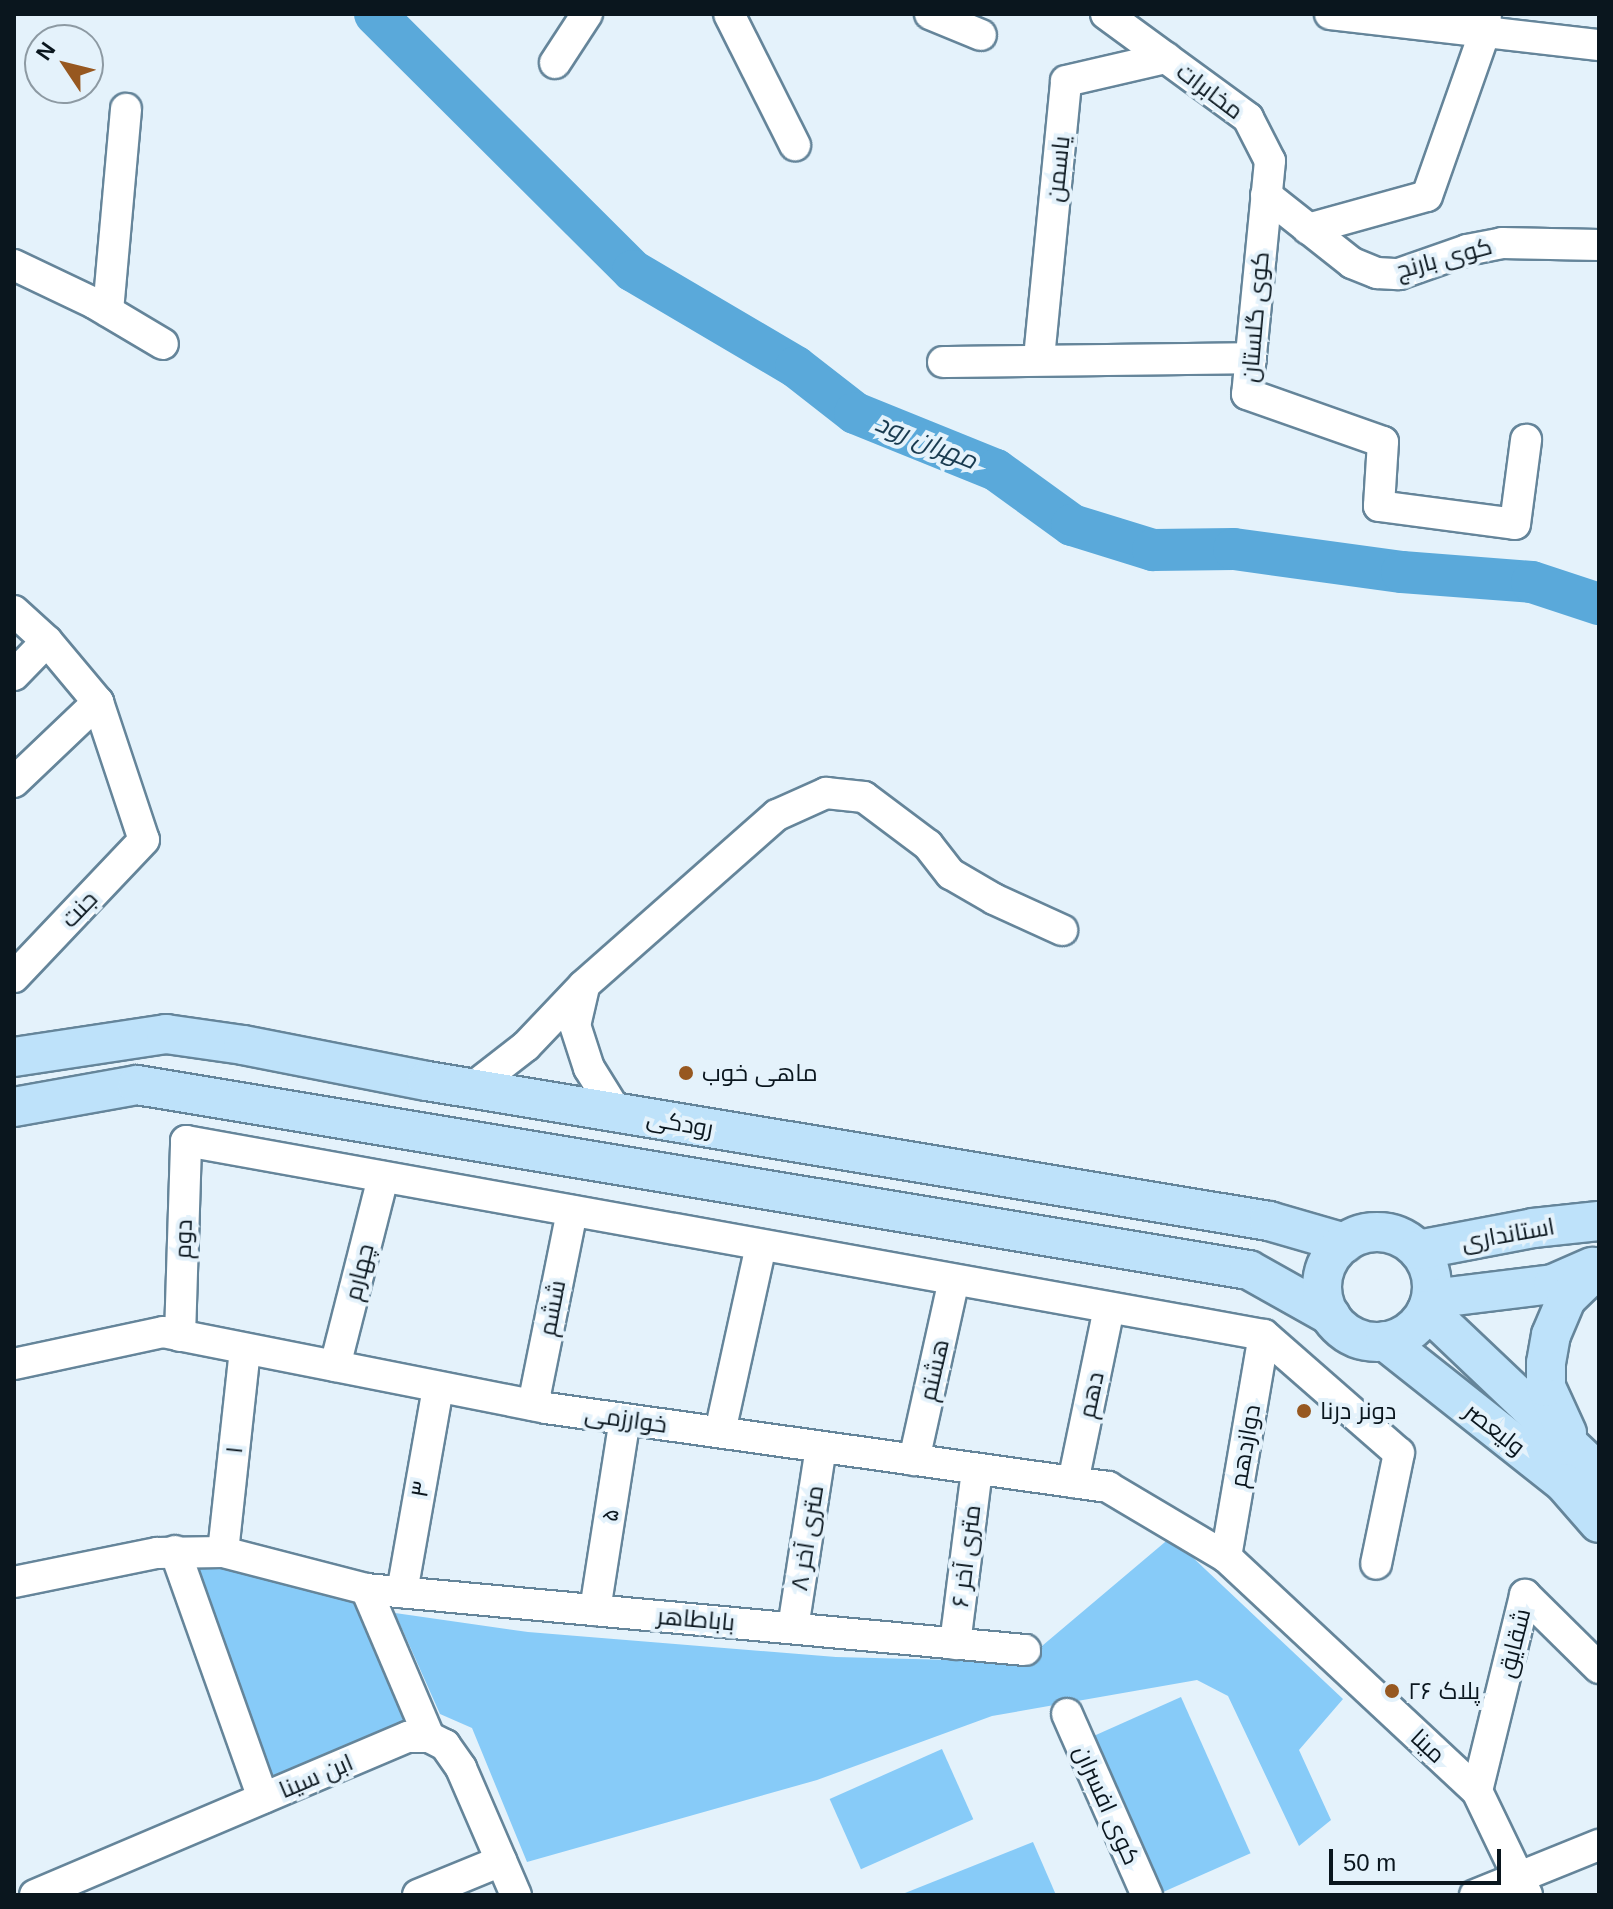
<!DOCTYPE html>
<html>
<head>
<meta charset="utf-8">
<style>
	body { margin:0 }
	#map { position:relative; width:1613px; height:1909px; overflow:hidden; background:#e4f2fb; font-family:Helvetica,Cairo,sans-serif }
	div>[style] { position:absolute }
	.green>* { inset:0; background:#87cbf8; transform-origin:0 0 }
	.river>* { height:42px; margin:-21px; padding:0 21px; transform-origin:21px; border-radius:21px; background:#5aa9da }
	.roads { filter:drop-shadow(2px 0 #65859a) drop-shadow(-2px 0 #65859a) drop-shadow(0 2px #65859a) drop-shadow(0 -2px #65859a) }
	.minor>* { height:30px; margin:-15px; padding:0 15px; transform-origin:15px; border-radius:15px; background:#fff }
	.major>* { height:38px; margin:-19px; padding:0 19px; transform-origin:19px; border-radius:19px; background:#bee2fa }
	.major>.ring { margin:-19px; padding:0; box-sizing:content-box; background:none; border:38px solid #bee2fa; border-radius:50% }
	.dots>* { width:22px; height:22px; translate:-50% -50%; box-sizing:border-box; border:4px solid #e4f2fb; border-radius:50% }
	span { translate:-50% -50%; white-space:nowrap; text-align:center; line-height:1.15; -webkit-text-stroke:8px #e4f2fb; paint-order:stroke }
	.street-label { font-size:24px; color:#0a161e }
	.poi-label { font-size:24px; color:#0a161e }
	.left { translate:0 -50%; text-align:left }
	.water-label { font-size:26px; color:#193b50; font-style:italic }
	.frame { position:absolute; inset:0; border:16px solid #0a161e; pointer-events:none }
	.north { position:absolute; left:24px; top:24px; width:80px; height:80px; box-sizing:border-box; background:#e4f2fb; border:2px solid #8d9aa3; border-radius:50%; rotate:305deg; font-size:22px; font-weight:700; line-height:32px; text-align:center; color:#0a161e }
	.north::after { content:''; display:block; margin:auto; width:28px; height:36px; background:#975820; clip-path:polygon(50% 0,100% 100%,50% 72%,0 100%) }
	.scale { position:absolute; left:1329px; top:1849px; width:172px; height:36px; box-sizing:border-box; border:4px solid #0a161e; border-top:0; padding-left:10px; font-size:24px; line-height:28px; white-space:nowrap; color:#0a161e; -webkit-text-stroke:6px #e4f2fb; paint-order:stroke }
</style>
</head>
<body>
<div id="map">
	<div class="green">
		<div style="clip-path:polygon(1171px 1537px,1343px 1699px,1299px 1750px,1331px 1820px,1299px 1846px,1228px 1696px,1197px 1680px,992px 1716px,817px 1780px,527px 1862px,472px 1728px,440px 1714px,395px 1613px,528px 1632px,836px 1657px,1023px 1662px)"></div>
		<div style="clip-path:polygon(192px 1569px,240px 1569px,362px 1599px,412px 1719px,407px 1729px,268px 1787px)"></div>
		<div style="left:1181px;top:1697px;width:171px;height:95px;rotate:66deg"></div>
		<div style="left:942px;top:1749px;width:77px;height:123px;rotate:66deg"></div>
		<div style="clip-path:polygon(1033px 1842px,1056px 1895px,900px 1895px)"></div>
	</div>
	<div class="river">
		<div style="left:375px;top:14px;width:364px;rotate:44.9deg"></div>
		<div style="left:633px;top:271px;width:189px;rotate:30.5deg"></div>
		<div style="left:796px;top:367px;width:75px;rotate:37.9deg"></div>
		<div style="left:855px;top:413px;width:152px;rotate:22deg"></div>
		<div style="left:996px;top:470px;width:94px;rotate:35.9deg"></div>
		<div style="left:1072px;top:525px;width:85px;rotate:17.2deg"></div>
		<div style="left:1153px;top:550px;width:81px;rotate:-0.7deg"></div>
		<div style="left:1234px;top:549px;width:170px;rotate:7.8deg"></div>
		<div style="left:1402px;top:572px;width:130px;rotate:4.4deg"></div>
		<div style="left:1532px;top:582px;width:71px;rotate:18.2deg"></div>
	</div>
	<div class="roads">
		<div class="minor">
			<div style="left:729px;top:14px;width:147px;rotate:63.3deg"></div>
			<div style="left:930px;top:14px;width:55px;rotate:22.4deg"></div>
			<div style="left:1106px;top:14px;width:176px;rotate:36.2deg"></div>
			<div style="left:1248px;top:118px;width:48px;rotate:62.9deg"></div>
			<div style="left:1270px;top:161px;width:234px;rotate:95.6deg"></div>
			<div style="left:1247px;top:394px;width:144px;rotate:19.4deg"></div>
			<div style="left:1383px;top:442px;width:64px;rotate:93.6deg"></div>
			<div style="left:1379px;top:506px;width:137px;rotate:7.5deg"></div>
			<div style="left:1515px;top:524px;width:85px;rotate:-82.5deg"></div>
			<div style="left:1330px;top:14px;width:271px;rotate:6.6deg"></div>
			<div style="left:555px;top:63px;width:59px;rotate:-56.9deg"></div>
			<div style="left:1266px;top:195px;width:110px;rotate:38.3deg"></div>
			<div style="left:1352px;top:263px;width:27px;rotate:22deg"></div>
			<div style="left:1377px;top:273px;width:22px;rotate:3deg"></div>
			<div style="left:1399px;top:274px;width:72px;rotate:-19.4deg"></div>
			<div style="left:1467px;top:250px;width:36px;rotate:-11deg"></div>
			<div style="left:1502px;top:243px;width:97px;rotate:1.2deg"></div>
			<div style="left:1308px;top:229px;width:123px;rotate:-15.5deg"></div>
			<div style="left:1427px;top:196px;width:175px;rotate:-70.6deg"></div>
			<div style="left:1485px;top:31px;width:17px;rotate:-87deg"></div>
			<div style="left:14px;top:265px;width:89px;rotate:25.4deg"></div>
			<div style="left:94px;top:303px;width:80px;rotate:30.7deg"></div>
			<div style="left:108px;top:311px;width:203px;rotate:-84.9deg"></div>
			<div style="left:1039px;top:358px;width:278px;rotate:-84.4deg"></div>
			<div style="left:1066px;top:81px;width:103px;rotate:-13deg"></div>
			<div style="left:943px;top:362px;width:308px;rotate:-0.7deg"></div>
			<div style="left:14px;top:611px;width:45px;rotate:42.3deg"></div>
			<div style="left:47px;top:641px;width:80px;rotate:50.1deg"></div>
			<div style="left:98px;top:702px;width:145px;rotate:71.6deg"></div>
			<div style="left:144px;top:840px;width:189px;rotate:133.5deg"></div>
			<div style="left:14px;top:675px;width:47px;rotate:-45.9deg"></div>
			<div style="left:14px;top:782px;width:116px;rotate:-43.6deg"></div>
			<div style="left:584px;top:987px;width:39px;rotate:103deg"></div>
			<div style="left:575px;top:1025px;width:45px;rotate:72deg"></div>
			<div style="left:589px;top:1068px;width:53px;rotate:58.1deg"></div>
			<div style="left:472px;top:1088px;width:68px;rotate:-37.9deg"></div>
			<div style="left:526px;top:1046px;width:84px;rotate:-46.4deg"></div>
			<div style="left:584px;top:985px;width:257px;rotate:-41.4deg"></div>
			<div style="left:777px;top:815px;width:54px;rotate:-24.2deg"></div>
			<div style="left:826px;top:793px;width:38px;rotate:6deg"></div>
			<div style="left:864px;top:797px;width:80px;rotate:36.9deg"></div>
			<div style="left:928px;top:845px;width:37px;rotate:52deg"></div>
			<div style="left:951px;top:874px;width:50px;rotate:30.2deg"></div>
			<div style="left:994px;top:899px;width:75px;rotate:24.5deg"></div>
			<div style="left:1264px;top:1335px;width:179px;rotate:41.2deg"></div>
			<div style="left:1399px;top:1453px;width:113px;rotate:101.7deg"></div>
			<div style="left:180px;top:1336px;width:195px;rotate:-88.2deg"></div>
			<div style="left:186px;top:1141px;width:1095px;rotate:10.2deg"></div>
			<div style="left:14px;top:1364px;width:152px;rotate:-12.1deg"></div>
			<div style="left:163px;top:1332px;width:390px;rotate:11.2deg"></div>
			<div style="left:546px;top:1408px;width:568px;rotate:8deg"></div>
			<div style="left:1108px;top:1487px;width:137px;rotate:30.7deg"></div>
			<div style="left:1226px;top:1557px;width:343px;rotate:43deg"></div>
			<div style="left:1477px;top:1791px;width:115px;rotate:64.3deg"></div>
			<div style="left:335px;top:1366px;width:195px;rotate:-75.7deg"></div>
			<div style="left:533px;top:1405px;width:198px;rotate:-78.6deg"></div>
			<div style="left:720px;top:1432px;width:191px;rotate:-77.6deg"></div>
			<div style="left:914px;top:1460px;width:184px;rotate:-77.5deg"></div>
			<div style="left:1073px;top:1482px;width:178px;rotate:-78.3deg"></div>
			<div style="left:175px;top:1551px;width:262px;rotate:70.4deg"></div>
			<div style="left:223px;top:1552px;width:204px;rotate:-83.8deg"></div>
			<div style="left:1226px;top:1557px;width:225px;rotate:-80.3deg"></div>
			<div style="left:14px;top:1582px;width:146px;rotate:-11.5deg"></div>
			<div style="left:157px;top:1553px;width:66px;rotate:-0.9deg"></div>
			<div style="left:223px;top:1552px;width:148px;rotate:14.5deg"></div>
			<div style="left:366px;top:1589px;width:161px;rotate:66.9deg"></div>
			<div style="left:366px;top:1589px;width:662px;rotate:5.29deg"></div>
			<div style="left:402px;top:1592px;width:208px;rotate:-80deg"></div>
			<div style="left:595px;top:1610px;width:193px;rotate:-81.1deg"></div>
			<div style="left:793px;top:1628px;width:183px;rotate:-81.2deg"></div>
			<div style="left:955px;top:1644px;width:176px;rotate:-82.8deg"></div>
			<div style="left:1067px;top:1714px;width:198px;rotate:66.2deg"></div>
			<div style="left:1477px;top:1791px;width:202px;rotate:-76.2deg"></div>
			<div style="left:1525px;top:1595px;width:104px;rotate:44.6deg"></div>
			<div style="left:35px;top:1895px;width:405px;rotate:-23deg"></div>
			<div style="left:408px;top:1737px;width:21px"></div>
			<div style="left:429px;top:1737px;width:18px;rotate:27deg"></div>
			<div style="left:445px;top:1745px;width:28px;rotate:55deg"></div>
			<div style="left:461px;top:1768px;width:138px;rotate:66.6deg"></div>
			<div style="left:418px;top:1895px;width:90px;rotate:-22.3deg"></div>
			<div style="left:1475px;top:1895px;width:134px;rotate:-22deg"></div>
		</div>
		<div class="major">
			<div style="left:14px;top:1057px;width:154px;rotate:-8.6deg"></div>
			<div style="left:166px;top:1034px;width:78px;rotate:8.1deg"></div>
			<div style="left:243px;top:1045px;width:187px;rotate:11.1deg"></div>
			<div style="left:427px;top:1081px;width:854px;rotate:9.44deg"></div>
			<div style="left:1269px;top:1221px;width:79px;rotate:16.1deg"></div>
			<div style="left:14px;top:1107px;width:125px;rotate:-10.1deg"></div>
			<div style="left:137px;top:1085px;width:1127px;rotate:9.45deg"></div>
			<div style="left:1249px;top:1270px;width:94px;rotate:29.3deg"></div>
			<div class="ring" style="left:1322px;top:1232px;width:72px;height:72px"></div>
			<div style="left:1418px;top:1250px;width:117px;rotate:-10.8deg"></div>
			<div style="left:1533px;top:1228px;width:66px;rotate:-6.1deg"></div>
			<div style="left:1431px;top:1299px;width:123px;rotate:-7deg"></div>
			<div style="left:1553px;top:1284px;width:43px;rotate:-23.6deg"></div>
			<div style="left:1427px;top:1310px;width:237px;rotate:43.5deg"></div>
			<div style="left:1385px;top:1341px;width:228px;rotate:38.4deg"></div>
			<div style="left:1564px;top:1483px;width:53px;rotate:48.8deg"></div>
			<div style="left:1567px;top:1433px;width:51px;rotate:-114.5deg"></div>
			<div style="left:1546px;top:1387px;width:24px;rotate:-90deg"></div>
			<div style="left:1546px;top:1363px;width:28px;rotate:-80deg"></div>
			<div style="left:1551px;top:1335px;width:39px;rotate:-67deg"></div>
			<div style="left:1566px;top:1299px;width:46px;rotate:-44.1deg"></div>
		</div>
	</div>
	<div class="dots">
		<div style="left:686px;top:1073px;background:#975820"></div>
		<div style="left:1304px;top:1411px;background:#975820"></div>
		<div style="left:1392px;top:1691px;background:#975820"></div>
	</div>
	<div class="street-label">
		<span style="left:1210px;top:91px;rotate:37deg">مخابرات</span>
		<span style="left:1058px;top:169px;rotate:-84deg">یاسمن</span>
		<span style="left:1444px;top:258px;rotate:-15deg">کوی بارنج</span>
		<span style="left:1255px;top:317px;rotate:-85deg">کوی گلستان</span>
		<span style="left:79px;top:909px;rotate:-46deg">جنت</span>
		<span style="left:680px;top:1123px;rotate:10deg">رودکی</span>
		<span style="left:1508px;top:1234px;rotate:-10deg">استانداری</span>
		<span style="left:183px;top:1239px;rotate:-88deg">دوم</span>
		<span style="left:359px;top:1272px;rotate:-76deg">چهارم</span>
		<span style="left:552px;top:1308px;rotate:-79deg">ششم</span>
		<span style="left:934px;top:1370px;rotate:-77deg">هشتم</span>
		<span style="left:1091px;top:1395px;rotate:-78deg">دهم</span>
		<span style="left:626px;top:1419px;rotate:8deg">خوارزمی</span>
		<span style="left:1495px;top:1429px;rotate:38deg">ولیعصر</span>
		<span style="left:1245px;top:1446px;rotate:-80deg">دوازدهم</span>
		<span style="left:234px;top:1450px;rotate:-84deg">۱</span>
		<span style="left:420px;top:1489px;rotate:-80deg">۳</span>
		<span style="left:610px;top:1515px;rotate:-81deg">۵</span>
		<span style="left:807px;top:1538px;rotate:-81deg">۸ متری آخر</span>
		<span style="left:966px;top:1556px;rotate:-83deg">۶ متری آخر</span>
		<span style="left:696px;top:1619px;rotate:5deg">باباطاهر</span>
		<span style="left:1514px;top:1643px;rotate:-76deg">شقایق</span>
		<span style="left:1428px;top:1746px;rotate:43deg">مینا</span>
		<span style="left:316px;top:1776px;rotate:-23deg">ابن سینا</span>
		<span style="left:1107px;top:1805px;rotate:66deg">کوی افسران</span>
	</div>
	<div class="poi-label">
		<span class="left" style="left:702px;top:1073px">ماهی خوب</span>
		<span class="left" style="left:1320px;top:1411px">دونر درنا</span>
		<span class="left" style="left:1408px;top:1691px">پلاک ۲۶</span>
	</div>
	<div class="water-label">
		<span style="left:926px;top:442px;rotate:22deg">مهران رود</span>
	</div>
	<div class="frame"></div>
	<div class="north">N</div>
	<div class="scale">50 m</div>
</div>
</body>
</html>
